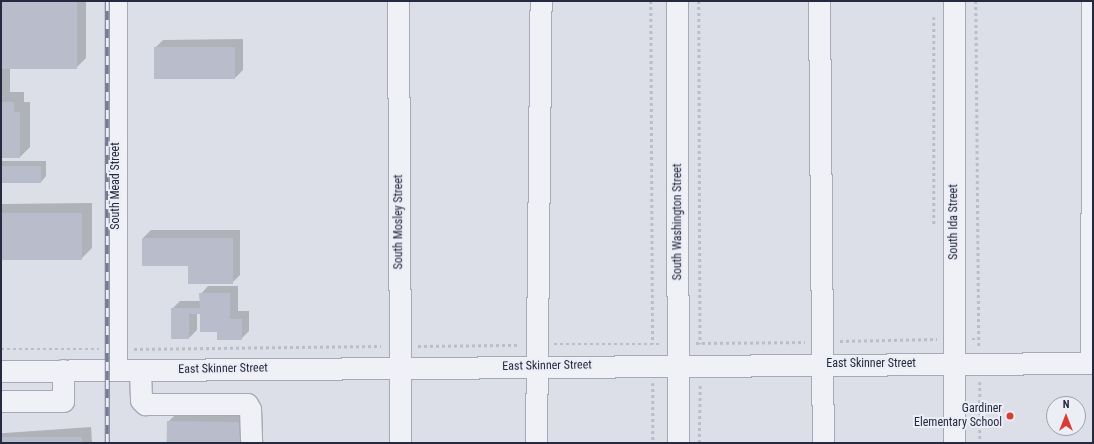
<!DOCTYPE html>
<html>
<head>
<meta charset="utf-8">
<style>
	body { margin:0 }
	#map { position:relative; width:1094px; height:444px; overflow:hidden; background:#dddfe8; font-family:"Roboto Condensed",sans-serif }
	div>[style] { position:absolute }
	.shadow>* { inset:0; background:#0003; transform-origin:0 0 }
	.building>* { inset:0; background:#b9bdcb; transform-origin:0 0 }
	.path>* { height:2.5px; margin-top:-1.25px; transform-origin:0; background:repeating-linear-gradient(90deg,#bbbdc7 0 3px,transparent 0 6px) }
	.roads { filter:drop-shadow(1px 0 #a6a9b6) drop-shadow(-1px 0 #a6a9b6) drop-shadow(0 1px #a6a9b6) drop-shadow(0 -1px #a6a9b6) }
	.minor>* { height:21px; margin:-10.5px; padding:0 10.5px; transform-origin:10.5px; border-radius:10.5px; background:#f0f1f6 }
	.rail>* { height:4.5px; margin-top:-2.25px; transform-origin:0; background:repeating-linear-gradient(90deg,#eceef6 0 9px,#757b93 0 18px); box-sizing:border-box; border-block:1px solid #757b93 }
	.dots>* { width:11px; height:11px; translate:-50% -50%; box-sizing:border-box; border:2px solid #eceef6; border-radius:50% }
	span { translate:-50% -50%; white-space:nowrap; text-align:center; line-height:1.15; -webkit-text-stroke:4px #eceef6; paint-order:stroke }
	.street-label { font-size:12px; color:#252a40 }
	.poi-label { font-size:12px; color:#252a40 }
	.right { translate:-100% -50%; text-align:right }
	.frame { position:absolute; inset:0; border:2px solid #252a40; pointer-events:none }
	.north { position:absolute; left:1046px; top:396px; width:40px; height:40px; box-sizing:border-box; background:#eceef6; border:1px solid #9ca0ad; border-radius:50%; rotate:0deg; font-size:11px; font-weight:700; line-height:16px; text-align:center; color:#252a40 }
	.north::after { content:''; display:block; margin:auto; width:14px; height:18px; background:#da3b35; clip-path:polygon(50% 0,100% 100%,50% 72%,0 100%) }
</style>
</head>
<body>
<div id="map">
	<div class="shadow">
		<div style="clip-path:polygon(1px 1px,86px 1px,86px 58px,76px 68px,10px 68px,10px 92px,24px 92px,24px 102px,30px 102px,30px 147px,20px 157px,1px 157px)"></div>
		<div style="clip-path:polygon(243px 39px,243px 70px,235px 78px,155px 48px,163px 40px)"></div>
		<div style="clip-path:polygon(1px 161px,46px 161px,46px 176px,41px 182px,1px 182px)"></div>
		<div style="clip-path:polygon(92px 203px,92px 248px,82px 258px,1px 259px,1px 204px)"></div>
		<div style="clip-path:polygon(151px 230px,240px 230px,240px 275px,232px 283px,189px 265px,143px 238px)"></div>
		<div style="clip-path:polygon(208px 286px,238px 286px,238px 311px,249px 311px,249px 331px,241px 339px,218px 331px,201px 313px,197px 313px,197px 330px,189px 338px,172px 309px,180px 301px,201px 301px,201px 294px)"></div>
		<div style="clip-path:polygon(178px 412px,254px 412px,253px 443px,145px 443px,167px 442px,168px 422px)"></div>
		<div style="left:91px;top:427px;width:16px;height:90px;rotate:86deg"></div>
	</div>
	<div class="building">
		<div style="left:1px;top:1px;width:76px;height:68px"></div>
		<div style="left:154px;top:47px;width:81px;height:32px"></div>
		<div style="clip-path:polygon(1px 102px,14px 102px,14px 112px,20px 112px,20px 158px,1px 158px)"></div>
		<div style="left:1px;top:166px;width:40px;height:17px"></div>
		<div style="left:1px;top:213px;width:81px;height:47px"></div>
		<div style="clip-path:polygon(142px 238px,233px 238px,233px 284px,188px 284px,188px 266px,142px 266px)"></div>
		<div style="clip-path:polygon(199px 293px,230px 293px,230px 319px,242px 319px,242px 340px,217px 340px,217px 332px,200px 332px,200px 314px,189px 314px,189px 339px,171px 339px,171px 308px,200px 308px)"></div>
		<div style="left:167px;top:421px;width:77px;height:22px;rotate:1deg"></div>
		<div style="left:1px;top:437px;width:81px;height:6px"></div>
	</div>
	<div class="path">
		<div style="left:651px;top:1px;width:343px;rotate:89.7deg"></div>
		<div style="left:699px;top:1px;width:343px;rotate:89.8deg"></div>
		<div style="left:976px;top:1px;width:346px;rotate:89.5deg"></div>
		<div style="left:934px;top:17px;width:209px;rotate:90deg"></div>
		<div style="left:972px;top:339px;width:7px"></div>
		<div style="left:840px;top:341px;width:97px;rotate:-1.2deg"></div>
		<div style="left:696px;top:343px;width:109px;rotate:-0.5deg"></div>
		<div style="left:554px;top:344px;width:105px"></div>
		<div style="left:418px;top:346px;width:101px;rotate:-0.6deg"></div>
		<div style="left:1px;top:349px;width:98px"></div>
		<div style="left:134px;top:349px;width:247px;rotate:-0.7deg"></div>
		<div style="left:980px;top:382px;width:61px;rotate:90deg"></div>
		<div style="left:653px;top:383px;width:60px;rotate:90deg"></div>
		<div style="left:699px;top:443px;width:60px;rotate:-89deg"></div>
	</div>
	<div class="roads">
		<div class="minor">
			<div style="left:116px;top:1px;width:369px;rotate:90deg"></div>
			<div style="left:398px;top:1px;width:442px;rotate:89.7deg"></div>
			<div style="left:677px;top:1px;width:442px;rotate:89.9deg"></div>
			<div style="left:819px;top:1px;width:442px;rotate:89.5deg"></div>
			<div style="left:1091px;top:363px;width:362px;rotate:-89.8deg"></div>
			<div style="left:140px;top:370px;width:30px;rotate:88deg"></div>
			<div style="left:141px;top:400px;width:6px;rotate:45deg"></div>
			<div style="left:145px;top:404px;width:102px"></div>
			<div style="left:247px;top:404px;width:6px;rotate:59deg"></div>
			<div style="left:250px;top:409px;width:34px;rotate:88deg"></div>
			<div style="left:1px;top:371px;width:1092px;rotate:-0.42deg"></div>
			<div style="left:1px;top:401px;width:62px"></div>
			<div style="left:63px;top:401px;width:31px;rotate:-90deg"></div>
			<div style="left:536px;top:443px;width:442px;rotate:-89.4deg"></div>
			<div style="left:954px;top:443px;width:442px;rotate:-90deg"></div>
		</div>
	</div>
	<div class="rail">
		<div style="left:107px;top:443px;width:442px;rotate:-90deg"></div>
	</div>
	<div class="dots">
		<div style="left:1010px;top:416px;background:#da3b35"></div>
	</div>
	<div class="street-label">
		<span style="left:116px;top:186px;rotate:-90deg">South Mead Street</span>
		<span style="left:399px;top:222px;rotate:-90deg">South Mosley Street</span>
		<span style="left:678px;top:222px;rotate:-90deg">South Washington Street</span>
		<span style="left:954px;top:222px;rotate:-90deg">South Ida Street</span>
		<span style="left:871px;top:364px">East Skinner Street</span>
		<span style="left:547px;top:366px;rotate:-1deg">East Skinner Street</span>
		<span style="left:223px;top:369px;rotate:-1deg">East Skinner Street</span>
	</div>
	<div class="poi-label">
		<span class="right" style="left:1002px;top:416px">Gardiner<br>Elementary School</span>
	</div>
	<div class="frame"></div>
	<div class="north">N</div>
</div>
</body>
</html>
